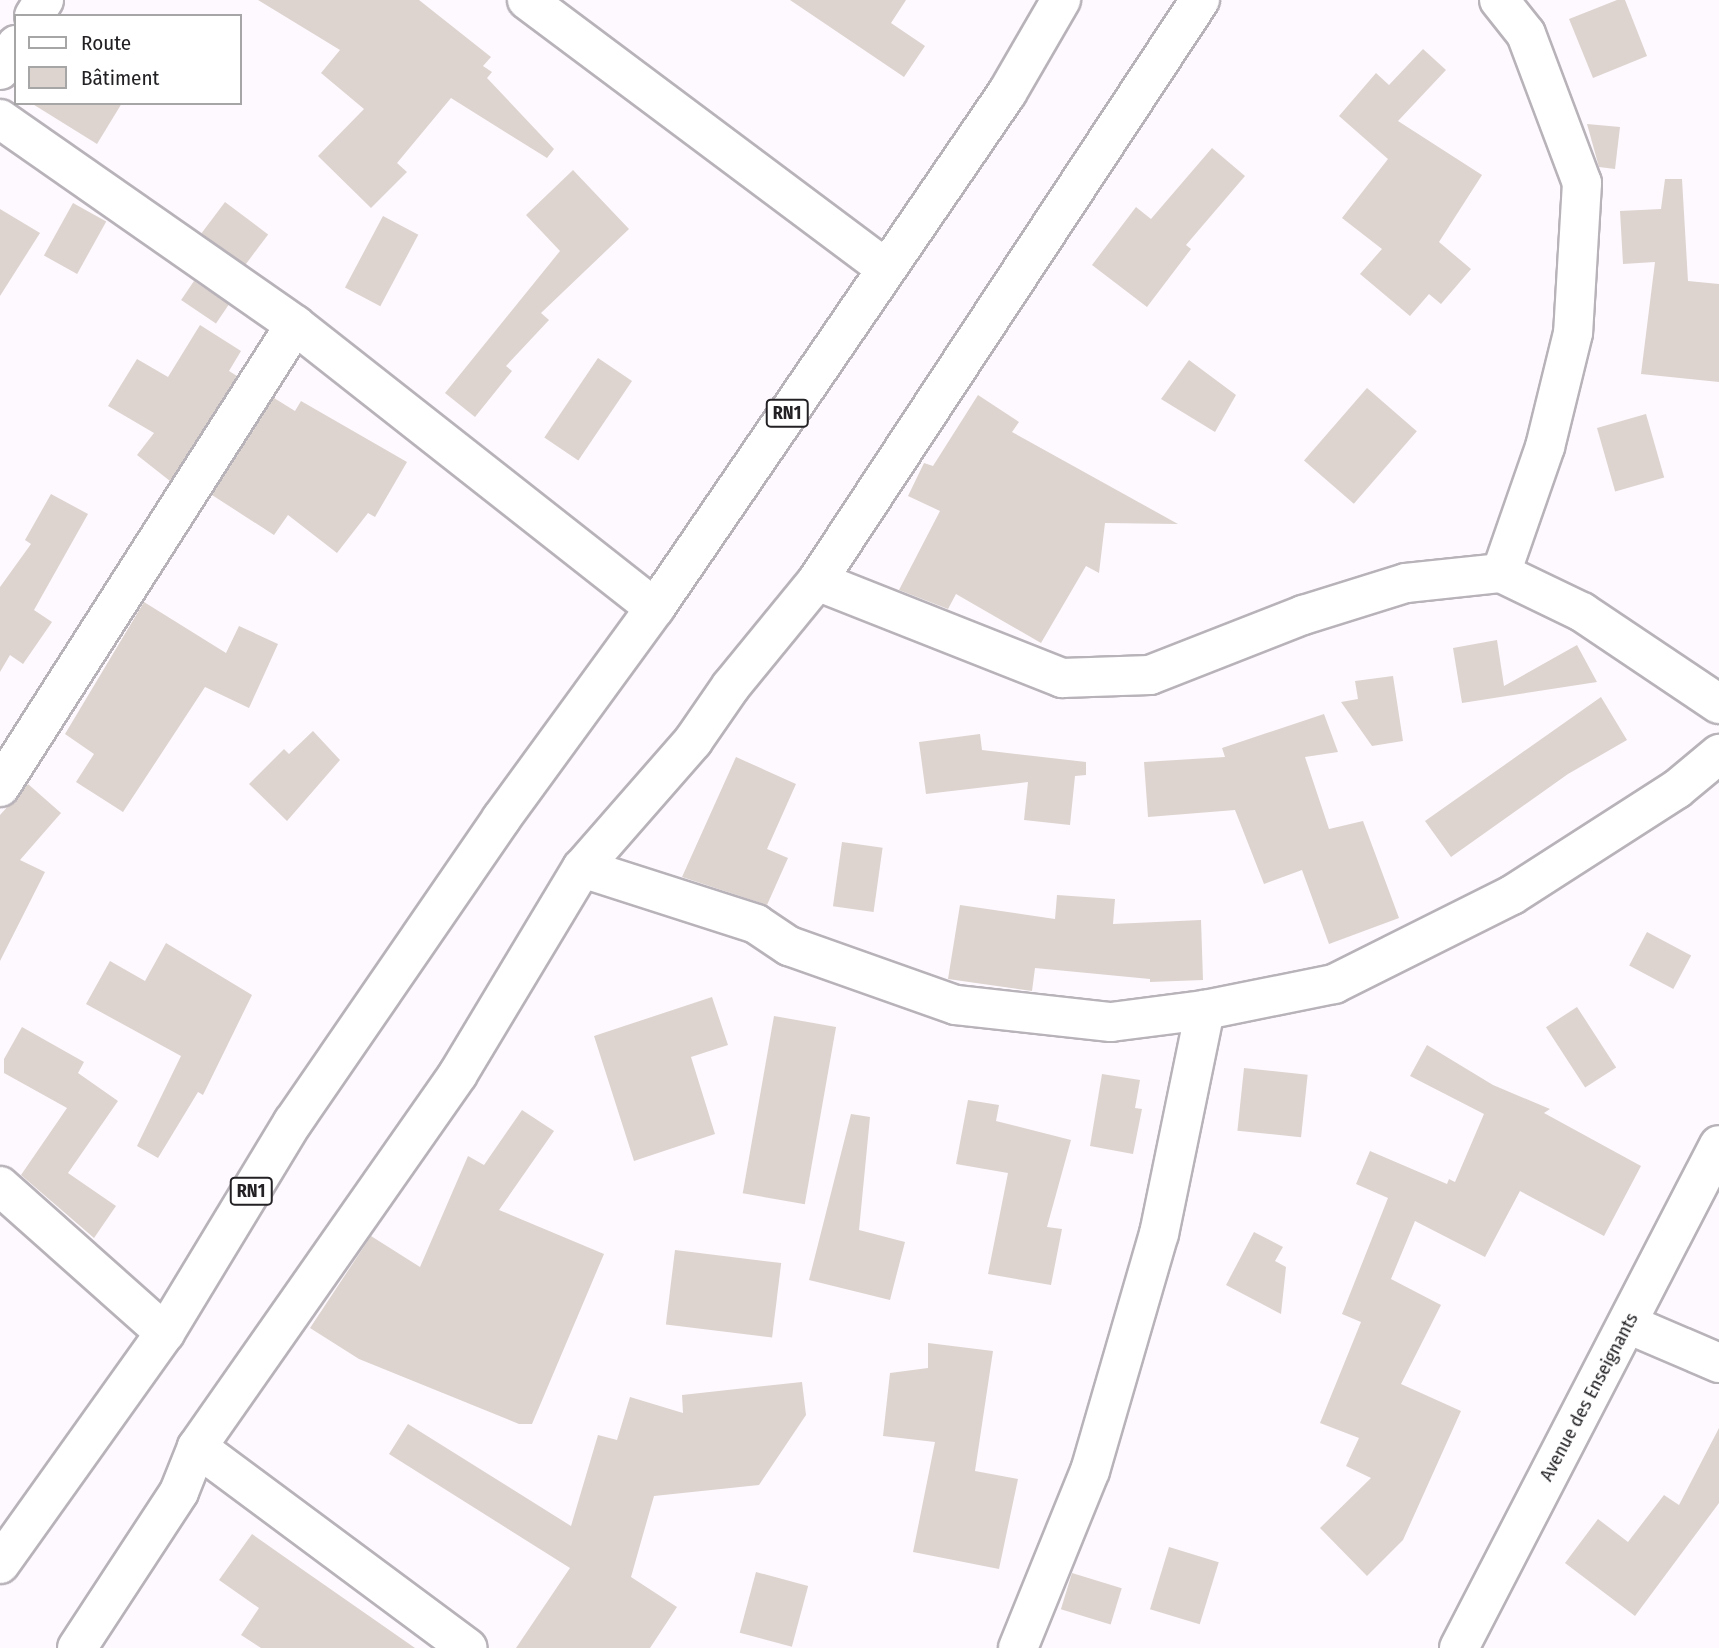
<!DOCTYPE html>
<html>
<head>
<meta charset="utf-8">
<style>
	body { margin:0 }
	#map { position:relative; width:1719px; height:1648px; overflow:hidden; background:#fef9ff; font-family:"Fira Sans Condensed",sans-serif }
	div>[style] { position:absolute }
	.building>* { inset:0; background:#ddd4cf; transform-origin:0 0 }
	.roads { filter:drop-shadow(2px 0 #b8b2b9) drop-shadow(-2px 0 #b8b2b9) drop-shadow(0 2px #b8b2b9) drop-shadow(0 -2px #b8b2b9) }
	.minor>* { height:38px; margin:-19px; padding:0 19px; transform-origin:19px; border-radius:19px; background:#fff }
	.highway>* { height:38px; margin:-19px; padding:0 19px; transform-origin:19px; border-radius:19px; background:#fff }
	span { translate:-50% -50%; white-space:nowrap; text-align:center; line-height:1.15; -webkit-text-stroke:7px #fff; paint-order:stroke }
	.shield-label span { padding:2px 5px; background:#fff; border:2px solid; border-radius:5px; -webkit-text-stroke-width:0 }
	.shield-label { font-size:18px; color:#232124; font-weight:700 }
	.street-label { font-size:19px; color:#232124 }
	.legend { position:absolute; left:14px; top:14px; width:228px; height:91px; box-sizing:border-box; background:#fff; border:2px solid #a7a6a7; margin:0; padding:9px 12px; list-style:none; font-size:21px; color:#232124 }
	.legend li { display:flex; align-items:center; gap:14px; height:35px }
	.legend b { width:35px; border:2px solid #a7a6a7 }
</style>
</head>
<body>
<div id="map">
	<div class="building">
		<div style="clip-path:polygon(258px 0,419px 0,491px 57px,483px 66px,492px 72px,487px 78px,554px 149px,547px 158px,451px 98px,397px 163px,407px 172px,371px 208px,318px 156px,364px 109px,321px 73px,340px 50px)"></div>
		<div style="clip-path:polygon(790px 0,906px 0,891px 23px,925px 46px,904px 77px)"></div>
		<div style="clip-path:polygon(1617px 0,1625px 0,1647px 56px,1593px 78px,1569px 19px)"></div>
		<div style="clip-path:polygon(1423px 49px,1446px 70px,1398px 121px,1482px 175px,1439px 242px,1471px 269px,1441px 304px,1429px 294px,1410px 316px,1360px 274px,1382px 249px,1342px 218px,1388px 159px,1339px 116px,1376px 73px,1389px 85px)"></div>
		<div style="clip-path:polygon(31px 103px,122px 103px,97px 144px)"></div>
		<div style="clip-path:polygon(1587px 124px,1620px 127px,1615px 169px,1599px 167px)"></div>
		<div style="clip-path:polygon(1212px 148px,1245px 176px,1186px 245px,1191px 249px,1147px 307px,1092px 265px,1136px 207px,1151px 219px)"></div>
		<div style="clip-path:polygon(573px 170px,629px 229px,541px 313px,549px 320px,506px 366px,512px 371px,475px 417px,445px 393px,560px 251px,526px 215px)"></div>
		<div style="clip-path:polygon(1665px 179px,1682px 179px,1688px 281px,1719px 284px,1719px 382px,1641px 374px,1655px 262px,1623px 264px,1620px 211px,1661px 209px)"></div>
		<div style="left:225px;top:202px;width:54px;height:39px;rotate:37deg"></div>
		<div style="left:73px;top:203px;width:38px;height:60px;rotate:29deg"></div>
		<div style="clip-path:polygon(0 209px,40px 233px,0 296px)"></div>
		<div style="left:383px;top:216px;width:40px;height:81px;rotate:28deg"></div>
		<div style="left:194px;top:281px;width:42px;height:23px;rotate:34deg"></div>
		<div style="clip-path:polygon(200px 325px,241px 351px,229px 371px,237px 376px,170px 481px,137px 455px,154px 433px,108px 406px,137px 359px,168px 377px)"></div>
		<div style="left:598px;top:358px;width:41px;height:96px;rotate:34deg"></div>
		<div style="clip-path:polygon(1189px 360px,1236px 395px,1215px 432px,1161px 399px)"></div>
		<div style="left:1367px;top:388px;width:66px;height:96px;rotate:41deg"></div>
		<div style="clip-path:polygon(978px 395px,1019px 422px,1012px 432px,1178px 524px,1105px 523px,1099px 573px,1086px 566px,1041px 643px,956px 594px,948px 609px,899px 590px,940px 511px,908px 496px,924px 463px,933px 466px)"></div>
		<div style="clip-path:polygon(274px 398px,295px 411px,301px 401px,407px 462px,375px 517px,368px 513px,337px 553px,288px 515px,274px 535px,212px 495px)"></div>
		<div style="left:1646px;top:414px;width:66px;height:51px;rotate:74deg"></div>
		<div style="clip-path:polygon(51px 494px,88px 514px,34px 610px,52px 622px,23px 664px,10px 655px,0 672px,0 587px,31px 544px,25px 540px)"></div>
		<div style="clip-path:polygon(144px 602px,226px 653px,239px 626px,278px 644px,249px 708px,205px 687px,123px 812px,76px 782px,94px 754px,65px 734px)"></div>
		<div style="clip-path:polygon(1497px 640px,1504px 686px,1577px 645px,1597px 682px,1462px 703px,1453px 648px)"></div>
		<div style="clip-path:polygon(1393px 676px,1403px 741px,1372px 746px,1341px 702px,1358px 699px,1355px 681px)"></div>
		<div style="clip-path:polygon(1601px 697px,1627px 740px,1568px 774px,1451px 857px,1425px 821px)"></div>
		<div style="clip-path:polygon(1324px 714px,1338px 752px,1305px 757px,1329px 829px,1363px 821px,1399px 918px,1329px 944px,1302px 870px,1264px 884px,1235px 810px,1148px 817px,1144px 762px,1225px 757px,1222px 748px)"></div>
		<div style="clip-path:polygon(313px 731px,340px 760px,287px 821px,249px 784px,284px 749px,289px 754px)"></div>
		<div style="clip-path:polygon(980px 734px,982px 750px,1086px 762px,1086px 775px,1075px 776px,1070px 825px,1024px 820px,1028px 782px,926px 794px,919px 742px)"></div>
		<div style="clip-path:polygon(736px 757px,796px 784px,767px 849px,788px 858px,767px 905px,682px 877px)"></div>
		<div style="clip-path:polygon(28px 784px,61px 813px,20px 860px,45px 872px,0 961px,0 815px)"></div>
		<div style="left:842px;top:842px;width:41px;height:65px;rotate:8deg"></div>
		<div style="clip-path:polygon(1057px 895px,1115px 899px,1113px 924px,1201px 920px,1203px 980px,1150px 982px,1150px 979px,1035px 968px,1032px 991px,948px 979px,960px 905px,1055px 919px)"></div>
		<div style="left:1647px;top:932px;width:50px;height:38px;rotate:28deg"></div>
		<div style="clip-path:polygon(166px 943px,252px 995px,203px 1095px,198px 1092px,158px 1158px,137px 1146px,181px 1056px,86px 1004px,110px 961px,145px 981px)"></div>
		<div style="clip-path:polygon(712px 997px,728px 1045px,691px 1057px,715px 1134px,634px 1161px,594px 1036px)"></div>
		<div style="left:1577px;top:1007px;width:72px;height:37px;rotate:57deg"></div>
		<div style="left:774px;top:1016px;width:63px;height:180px;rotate:10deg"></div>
		<div style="clip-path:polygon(22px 1027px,84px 1062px,78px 1073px,118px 1101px,68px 1173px,116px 1206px,94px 1238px,21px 1175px,67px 1108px,4px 1073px,4px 1059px)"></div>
		<div style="clip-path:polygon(1427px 1045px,1493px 1085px,1550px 1109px,1544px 1113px,1641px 1166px,1604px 1236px,1520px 1191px,1485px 1257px,1415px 1221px,1391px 1279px,1441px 1305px,1401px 1384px,1461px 1411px,1403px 1540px,1367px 1576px,1320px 1528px,1371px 1478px,1346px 1466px,1359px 1438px,1320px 1423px,1361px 1322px,1342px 1314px,1388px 1198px,1356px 1184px,1370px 1151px,1447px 1184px,1449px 1179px,1455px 1182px,1484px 1114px,1410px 1076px)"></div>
		<div style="left:1244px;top:1068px;width:64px;height:63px;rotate:6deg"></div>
		<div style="clip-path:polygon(1102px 1074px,1140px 1080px,1135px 1108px,1142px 1109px,1133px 1154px,1090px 1146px)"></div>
		<div style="clip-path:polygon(968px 1100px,999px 1105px,996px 1121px,1071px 1140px,1047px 1227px,1062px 1229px,1051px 1285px,988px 1274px,1008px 1173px,956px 1164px)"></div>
		<div style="clip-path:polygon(522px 1110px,554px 1131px,499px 1210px,604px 1254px,532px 1424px,519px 1424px,359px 1359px,310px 1328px,371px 1236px,420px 1267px,468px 1156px,484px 1165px)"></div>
		<div style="clip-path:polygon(851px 1114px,870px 1117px,859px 1230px,905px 1242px,890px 1300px,809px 1280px)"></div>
		<div style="clip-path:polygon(1254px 1232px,1283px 1247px,1275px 1261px,1286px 1267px,1281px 1314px,1226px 1285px)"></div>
		<div style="left:675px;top:1250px;width:107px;height:75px;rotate:7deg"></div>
		<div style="clip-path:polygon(928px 1343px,993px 1351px,975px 1471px,1018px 1479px,999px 1569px,913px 1552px,935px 1442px,883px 1436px,890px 1373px,928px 1368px)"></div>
		<div style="clip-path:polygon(802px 1382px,806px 1415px,759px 1485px,654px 1496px,631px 1577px,677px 1607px,650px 1648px,516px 1648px,570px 1568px,389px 1454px,408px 1424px,571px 1526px,598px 1435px,617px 1440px,630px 1397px,683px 1413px,682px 1395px)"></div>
		<div style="clip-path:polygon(1719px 1428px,1719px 1503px,1635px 1616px,1565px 1563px,1598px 1519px,1628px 1542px,1664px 1495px,1679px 1505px)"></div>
		<div style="clip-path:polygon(252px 1534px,306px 1572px,415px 1648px,261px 1648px,241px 1635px,259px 1608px,219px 1580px)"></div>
		<div style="left:1169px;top:1547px;width:52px;height:65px;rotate:17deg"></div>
		<div style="left:756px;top:1572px;width:54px;height:63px;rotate:15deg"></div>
		<div style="left:1072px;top:1573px;width:52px;height:38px;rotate:17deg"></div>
	</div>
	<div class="roads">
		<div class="minor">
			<div style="left:527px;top:0;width:447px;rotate:36.8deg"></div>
			<div style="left:1499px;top:0;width:43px;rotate:51.5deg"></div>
			<div style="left:1526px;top:34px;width:159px;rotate:69.4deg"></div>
			<div style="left:1582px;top:183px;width:150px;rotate:93.4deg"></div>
			<div style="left:1573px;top:333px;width:117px;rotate:103.8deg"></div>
			<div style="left:1545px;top:447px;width:133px;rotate:109.2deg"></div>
			<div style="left:34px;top:16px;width:19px;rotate:-58deg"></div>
			<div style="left:0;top:70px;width:30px;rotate:-57deg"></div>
			<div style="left:0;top:119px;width:360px;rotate:34.9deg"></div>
			<div style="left:295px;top:325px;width:458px;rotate:38.2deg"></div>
			<div style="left:817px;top:581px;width:264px;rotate:21.6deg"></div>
			<div style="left:1062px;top:678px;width:88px;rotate:-2deg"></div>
			<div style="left:1150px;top:675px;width:164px;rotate:-21.4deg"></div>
			<div style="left:1303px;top:615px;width:108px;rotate:-17.3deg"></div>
			<div style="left:1406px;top:583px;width:96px;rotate:-6deg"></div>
			<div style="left:1501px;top:573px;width:90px;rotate:25.7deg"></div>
			<div style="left:1582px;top:612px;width:165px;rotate:33.9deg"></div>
			<div style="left:0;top:787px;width:548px;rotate:-57.44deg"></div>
			<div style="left:582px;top:868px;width:183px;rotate:17.8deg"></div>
			<div style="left:756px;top:924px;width:40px;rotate:34deg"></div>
			<div style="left:789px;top:946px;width:177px;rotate:19.5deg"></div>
			<div style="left:956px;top:1005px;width:156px;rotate:6.3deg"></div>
			<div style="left:1111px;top:1022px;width:95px;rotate:-7.3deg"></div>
			<div style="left:1205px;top:1010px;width:132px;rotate:-11.4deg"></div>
			<div style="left:1334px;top:984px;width:199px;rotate:-26.6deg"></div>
			<div style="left:1512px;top:895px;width:196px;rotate:-32.7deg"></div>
			<div style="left:1677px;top:789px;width:55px;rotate:-39.8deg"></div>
			<div style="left:0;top:1186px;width:221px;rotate:41.7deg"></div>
			<div style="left:1628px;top:1324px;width:99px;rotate:23.2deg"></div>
			<div style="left:197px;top:1447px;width:337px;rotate:36.6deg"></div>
			<div style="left:77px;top:1648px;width:186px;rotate:-56.8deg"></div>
			<div style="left:179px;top:1492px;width:48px;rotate:-68.2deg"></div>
			<div style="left:197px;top:1447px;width:455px;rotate:-55deg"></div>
			<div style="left:458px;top:1074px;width:240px;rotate:-59deg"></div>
			<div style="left:582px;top:868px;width:169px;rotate:-48.8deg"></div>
			<div style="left:693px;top:741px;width:67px;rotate:-55.4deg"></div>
			<div style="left:731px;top:686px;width:136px;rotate:-50.7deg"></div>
			<div style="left:817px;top:581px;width:696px;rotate:-56.61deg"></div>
			<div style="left:1018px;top:1648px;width:191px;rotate:-67.9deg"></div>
			<div style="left:1090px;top:1471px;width:247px;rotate:-73.8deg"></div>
			<div style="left:1159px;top:1234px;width:229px;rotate:-78.4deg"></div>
			<div style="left:1459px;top:1648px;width:566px;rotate:-62.67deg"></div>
		</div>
		<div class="highway">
			<div style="left:0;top:1564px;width:284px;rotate:-54.5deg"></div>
			<div style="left:165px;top:1333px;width:247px;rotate:-58.8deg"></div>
			<div style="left:293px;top:1122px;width:368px;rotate:-55.5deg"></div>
			<div style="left:501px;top:819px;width:261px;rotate:-53.9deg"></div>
			<div style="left:655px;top:608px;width:624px;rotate:-55.65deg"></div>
			<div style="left:1007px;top:93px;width:108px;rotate:-59.9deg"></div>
		</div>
	</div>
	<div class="shield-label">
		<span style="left:787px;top:413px">RN1</span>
		<span style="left:251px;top:1191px">RN1</span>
	</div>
	<div class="street-label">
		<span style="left:1589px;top:1397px;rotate:-62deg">Avenue des Enseignants</span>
	</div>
	<ul class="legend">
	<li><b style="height:9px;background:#fff"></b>Route</li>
	<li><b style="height:19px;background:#ddd4cf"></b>Bâtiment</li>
	</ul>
</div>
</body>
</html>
